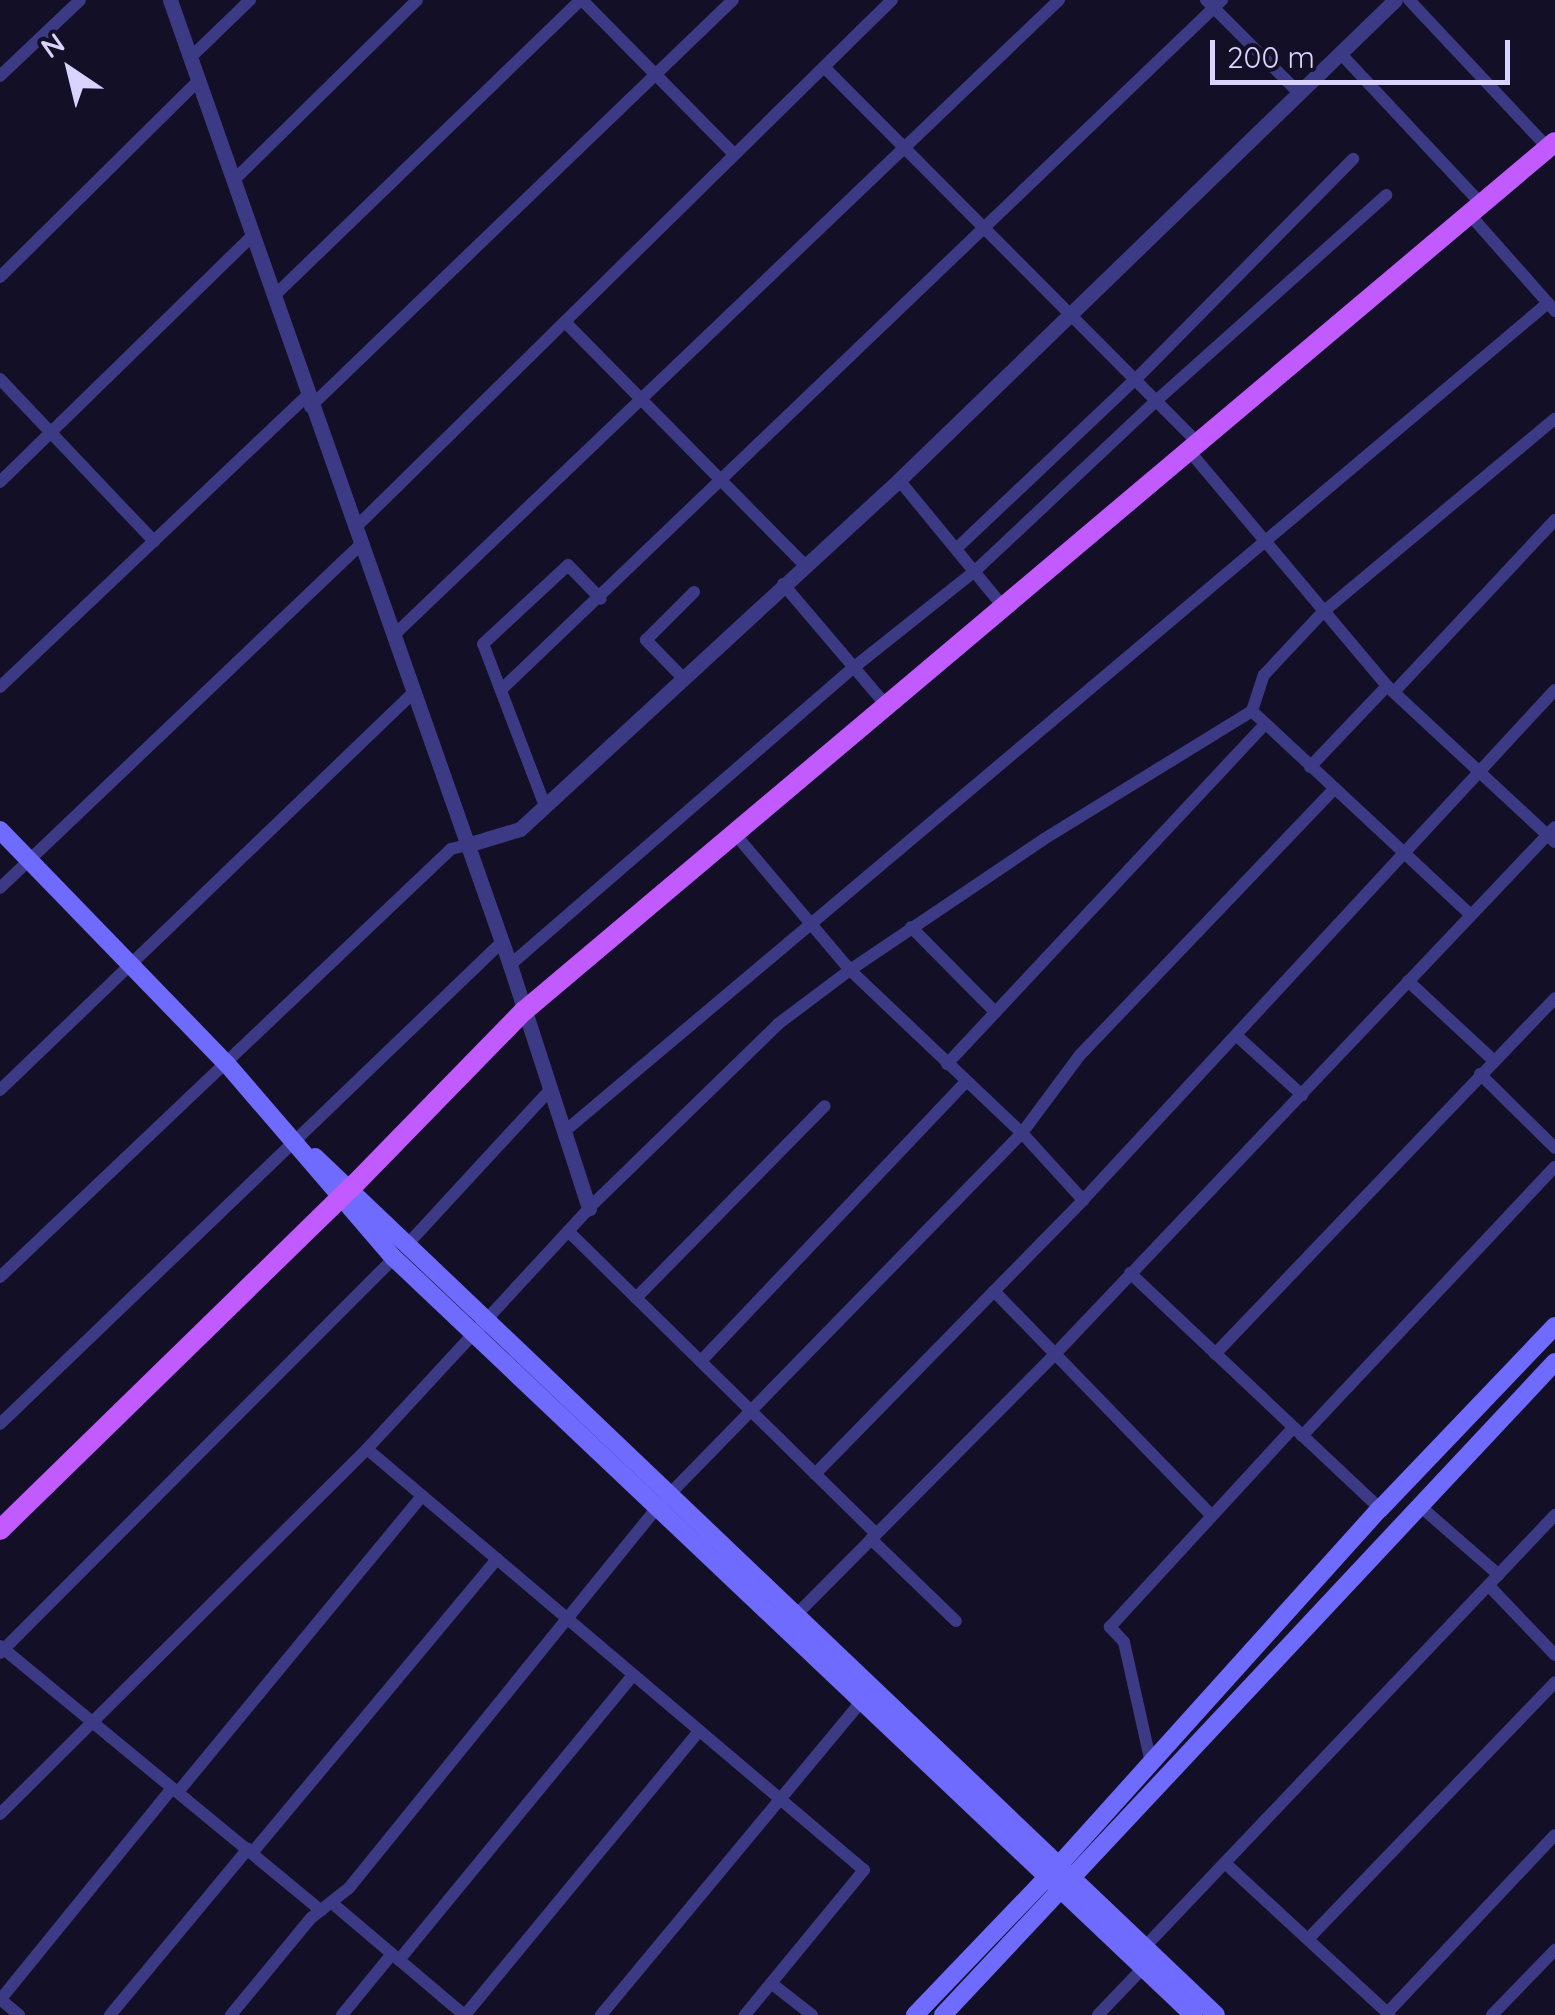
<!DOCTYPE html>
<html>
<head>
<meta charset="utf-8">
<style>
	body { margin:0 }
	#map { position:relative; width:1555px; height:2015px; overflow:hidden; background:#130f26; font-family:Quicksand,sans-serif }
	div>[style] { position:absolute }
	.minor>* { height:12px; margin:-6px; padding:0 6px; transform-origin:6px; border-radius:6px; background:#3d3a85 }
	.tertiary>* { height:15px; margin:-7.5px; padding:0 7.5px; transform-origin:7.5px; border-radius:7.5px; background:#3d3a85 }
	.secondary>* { height:18px; margin:-9px; padding:0 9px; transform-origin:9px; border-radius:9px; background:#6f6bff }
	.primary>* { height:20px; margin:-10px; padding:0 10px; transform-origin:10px; border-radius:10px; background:#c25bff }
	span { translate:-50% -50%; white-space:nowrap; text-align:center; line-height:1.15; -webkit-text-stroke:10px #130f26; paint-order:stroke }
	.north { position:absolute; left:20px; top:20px; width:100px; height:100px; -webkit-text-stroke:8px #130f26; paint-order:stroke; rotate:325deg; font-size:28px; font-weight:700; line-height:40px; text-align:center; color:#d9d4ff }
	.north::after { content:''; display:block; margin:auto; width:35px; height:45px; background:#d9d4ff; clip-path:polygon(50% 0,100% 100%,50% 72%,0 100%) }
	.scale { position:absolute; left:1210px; top:40px; width:300px; height:45px; box-sizing:border-box; border:5px solid #d9d4ff; border-top:0; padding-left:12px; font-size:30px; line-height:35px; white-space:nowrap; color:#d9d4ff; -webkit-text-stroke:8px #130f26; paint-order:stroke }
</style>
</head>
<body>
<div id="map">
	<div class="minor">
		<div style="left:582px;top:0;width:216px;rotate:45.4deg"></div>
		<div style="left:1206px;top:0;width:133px;rotate:45deg"></div>
		<div style="left:1409px;top:0;width:203px;rotate:46.8deg"></div>
		<div style="left:1341px;top:54px;width:208px;rotate:46.9deg"></div>
		<div style="left:191px;top:57px;width:82px;rotate:-44deg"></div>
		<div style="left:824px;top:67px;width:533px;rotate:45.15deg"></div>
		<div style="left:0;top:76px;width:110px;rotate:-43.5deg"></div>
		<div style="left:235px;top:179px;width:255px;rotate:-44.5deg"></div>
		<div style="left:1471px;top:216px;width:127px;rotate:48.5deg"></div>
		<div style="left:0;top:277px;width:279px;rotate:-44.7deg"></div>
		<div style="left:274px;top:296px;width:426px;rotate:-44deg"></div>
		<div style="left:565px;top:322px;width:342px;rotate:45.4deg"></div>
		<div style="left:0;top:379px;width:224px;rotate:46.5deg"></div>
		<div style="left:310px;top:407px;width:587px;rotate:-43.9deg"></div>
		<div style="left:1191px;top:453px;width:304px;rotate:49.9deg"></div>
		<div style="left:1387px;top:686px;width:229px;rotate:42.9deg"></div>
		<div style="left:899px;top:480px;width:166px;rotate:50.6deg"></div>
		<div style="left:0;top:482px;width:354px;rotate:-44.3deg"></div>
		<div style="left:355px;top:528px;width:753px;rotate:-44.52deg"></div>
		<div style="left:958px;top:547px;width:246px;rotate:-43.4deg"></div>
		<div style="left:1137px;top:378px;width:308px;rotate:-45.4deg"></div>
		<div style="left:783px;top:584px;width:157px;rotate:49.6deg"></div>
		<div style="left:393px;top:636px;width:921px;rotate:-43.68deg"></div>
		<div style="left:682px;top:677px;width:52px;rotate:-134.2deg"></div>
		<div style="left:646px;top:640px;width:68px;rotate:-45deg"></div>
		<div style="left:0;top:687px;width:423px;rotate:-43.5deg"></div>
		<div style="left:501px;top:690px;width:998px;rotate:-43.74deg"></div>
		<div style="left:1394px;top:692px;width:236px;rotate:-46.9deg"></div>
		<div style="left:1252px;top:711px;width:299px;rotate:43deg"></div>
		<div style="left:1310px;top:767px;width:112px;rotate:-46.5deg"></div>
		<div style="left:545px;top:806px;width:173px;rotate:-110.9deg"></div>
		<div style="left:483px;top:644px;width:116px;rotate:-42.9deg"></div>
		<div style="left:568px;top:565px;width:47px;rotate:45.9deg"></div>
		<div style="left:735px;top:834px;width:178px;rotate:49.8deg"></div>
		<div style="left:850px;top:970px;width:237px;rotate:43.5deg"></div>
		<div style="left:1022px;top:1133px;width:91px;rotate:47.7deg"></div>
		<div style="left:0;top:888px;width:499px;rotate:-43.6deg"></div>
		<div style="left:911px;top:927px;width:120px;rotate:45.3deg"></div>
		<div style="left:510px;top:965px;width:454px;rotate:-40.9deg"></div>
		<div style="left:853px;top:668px;width:156px;rotate:-38.5deg"></div>
		<div style="left:975px;top:571px;width:248px;rotate:-43.2deg"></div>
		<div style="left:1156px;top:401px;width:309px;rotate:-41.8deg"></div>
		<div style="left:1408px;top:981px;width:116px;rotate:42.9deg"></div>
		<div style="left:1237px;top:1036px;width:88px;rotate:42.2deg"></div>
		<div style="left:947px;top:1064px;width:466px;rotate:-46.9deg"></div>
		<div style="left:1480px;top:1074px;width:105px;rotate:44.6deg"></div>
		<div style="left:0;top:1090px;width:573px;rotate:-43.87deg"></div>
		<div style="left:565px;top:1131px;width:1285px;rotate:-40.11deg"></div>
		<div style="left:568px;top:1231px;width:432px;rotate:44.5deg"></div>
		<div style="left:405px;top:1247px;width:215px;rotate:-47.3deg"></div>
		<div style="left:1130px;top:1273px;width:344px;rotate:43.3deg"></div>
		<div style="left:0;top:1277px;width:622px;rotate:-43.5deg"></div>
		<div style="left:451px;top:849px;width:16px;rotate:-14deg"></div>
		<div style="left:994px;top:1291px;width:313px;rotate:45.9deg"></div>
		<div style="left:636px;top:1298px;width:269px;rotate:-45.5deg"></div>
		<div style="left:1215px;top:1354px;width:492px;rotate:-46.3deg"></div>
		<div style="left:701px;top:1361px;width:383px;rotate:-46.5deg"></div>
		<div style="left:0;top:1424px;width:696px;rotate:-43.84deg"></div>
		<div style="left:1302px;top:1436px;width:369px;rotate:-46.8deg"></div>
		<div style="left:367px;top:1449px;width:651px;rotate:40.27deg"></div>
		<div style="left:864px;top:1870px;width:188px;rotate:129.4deg"></div>
		<div style="left:815px;top:1474px;width:383px;rotate:-45.6deg"></div>
		<div style="left:1083px;top:1200px;width:695px;rotate:-47.22deg"></div>
		<div style="left:1421px;top:1507px;width:103px;rotate:41.1deg"></div>
		<div style="left:871px;top:1539px;width:118px;rotate:44deg"></div>
		<div style="left:1490px;top:1587px;width:94px;rotate:46.3deg"></div>
		<div style="left:795px;top:1616px;width:369px;rotate:-45.2deg"></div>
		<div style="left:1055px;top:1354px;width:726px;rotate:-46.51deg"></div>
		<div style="left:0;top:1646px;width:416px;rotate:39.5deg"></div>
		<div style="left:0;top:1653px;width:558px;rotate:-45.07deg"></div>
		<div style="left:1151px;top:1763px;width:124px;rotate:-102.6deg"></div>
		<div style="left:1124px;top:1642px;width:21px;rotate:-133deg"></div>
		<div style="left:1110px;top:1627px;width:270px;rotate:-47.4deg"></div>
		<div style="left:178px;top:1792px;width:384px;rotate:-50.5deg"></div>
		<div style="left:0;top:1814px;width:518px;rotate:-44.84deg"></div>
		<div style="left:367px;top:1449px;width:328px;rotate:-47.3deg"></div>
		<div style="left:589px;top:1208px;width:264px;rotate:-44.2deg"></div>
		<div style="left:778px;top:1024px;width:90px;rotate:-36.9deg"></div>
		<div style="left:850px;top:970px;width:234px;rotate:-34deg"></div>
		<div style="left:1044px;top:839px;width:244px;rotate:-31.6deg"></div>
		<div style="left:1252px;top:711px;width:38px;rotate:-72deg"></div>
		<div style="left:1264px;top:675px;width:86px;rotate:-46.9deg"></div>
		<div style="left:1323px;top:612px;width:302px;rotate:-39.8deg"></div>
		<div style="left:252px;top:1853px;width:383px;rotate:-50.2deg"></div>
		<div style="left:1225px;top:1863px;width:224px;rotate:42.7deg"></div>
		<div style="left:332px;top:1903px;width:173px;rotate:40.3deg"></div>
		<div style="left:1309px;top:1938px;width:355px;rotate:-46.1deg"></div>
		<div style="left:1140px;top:1952px;width:603px;rotate:-46.48deg"></div>
		<div style="left:399px;top:1960px;width:369px;rotate:-50.6deg"></div>
		<div style="left:771px;top:1983px;width:52px;rotate:38deg"></div>
		<div style="left:0;top:1999px;width:25px;rotate:40deg"></div>
		<div style="left:0;top:2000px;width:273px;rotate:-50.9deg"></div>
		<div style="left:1388px;top:2012px;width:243px;rotate:-46.7deg"></div>
		<div style="left:110px;top:2015px;width:216px;rotate:-50.3deg"></div>
		<div style="left:231px;top:2015px;width:126px;rotate:-50.5deg"></div>
		<div style="left:311px;top:1918px;width:48px;rotate:-38.3deg"></div>
		<div style="left:349px;top:1888px;width:491px;rotate:-51deg"></div>
		<div style="left:658px;top:1506px;width:521px;rotate:-45.7deg"></div>
		<div style="left:1022px;top:1133px;width:97px;rotate:-53.4deg"></div>
		<div style="left:1080px;top:1055px;width:368px;rotate:-46.3deg"></div>
		<div style="left:342px;top:2015px;width:79px;rotate:-50.7deg"></div>
		<div style="left:465px;top:2015px;width:368px;rotate:-50.5deg"></div>
		<div style="left:601px;top:2015px;width:408px;rotate:-50.3deg"></div>
		<div style="left:1098px;top:2015px;width:69px;rotate:-46.2deg"></div>
		<div style="left:1492px;top:2015px;width:91px;rotate:-45.9deg"></div>
	</div>
	<div class="tertiary">
		<div style="left:170px;top:0;width:1023px;rotate:70.59deg"></div>
		<div style="left:510px;top:965px;width:256px;rotate:72deg"></div>
		<div style="left:467px;top:845px;width:55px;rotate:-16.8deg"></div>
		<div style="left:520px;top:829px;width:515px;rotate:-42.64deg"></div>
		<div style="left:899px;top:480px;width:690px;rotate:-44.06deg"></div>
	</div>
	<div class="secondary">
		<div style="left:0;top:830px;width:325px;rotate:45.9deg"></div>
		<div style="left:226px;top:1063px;width:257px;rotate:49.3deg"></div>
		<div style="left:394px;top:1258px;width:1101px;rotate:43.45deg"></div>
		<div style="left:315px;top:1157px;width:1244px;rotate:43.6deg"></div>
		<div style="left:915px;top:2015px;width:207px;rotate:-46.2deg"></div>
		<div style="left:1058px;top:1866px;width:481px;rotate:-48deg"></div>
		<div style="left:1380px;top:1509px;width:253px;rotate:-46.3deg"></div>
		<div style="left:943px;top:2015px;width:895px;rotate:-46.86deg"></div>
	</div>
	<div class="primary">
		<div style="left:0;top:1530px;width:489px;rotate:-44.3deg"></div>
		<div style="left:350px;top:1189px;width:249px;rotate:-45.7deg"></div>
		<div style="left:524px;top:1011px;width:1348px;rotate:-40.13deg"></div>
	</div>
	<div class="north">N</div>
	<div class="scale">200 m</div>
</div>
</body>
</html>
